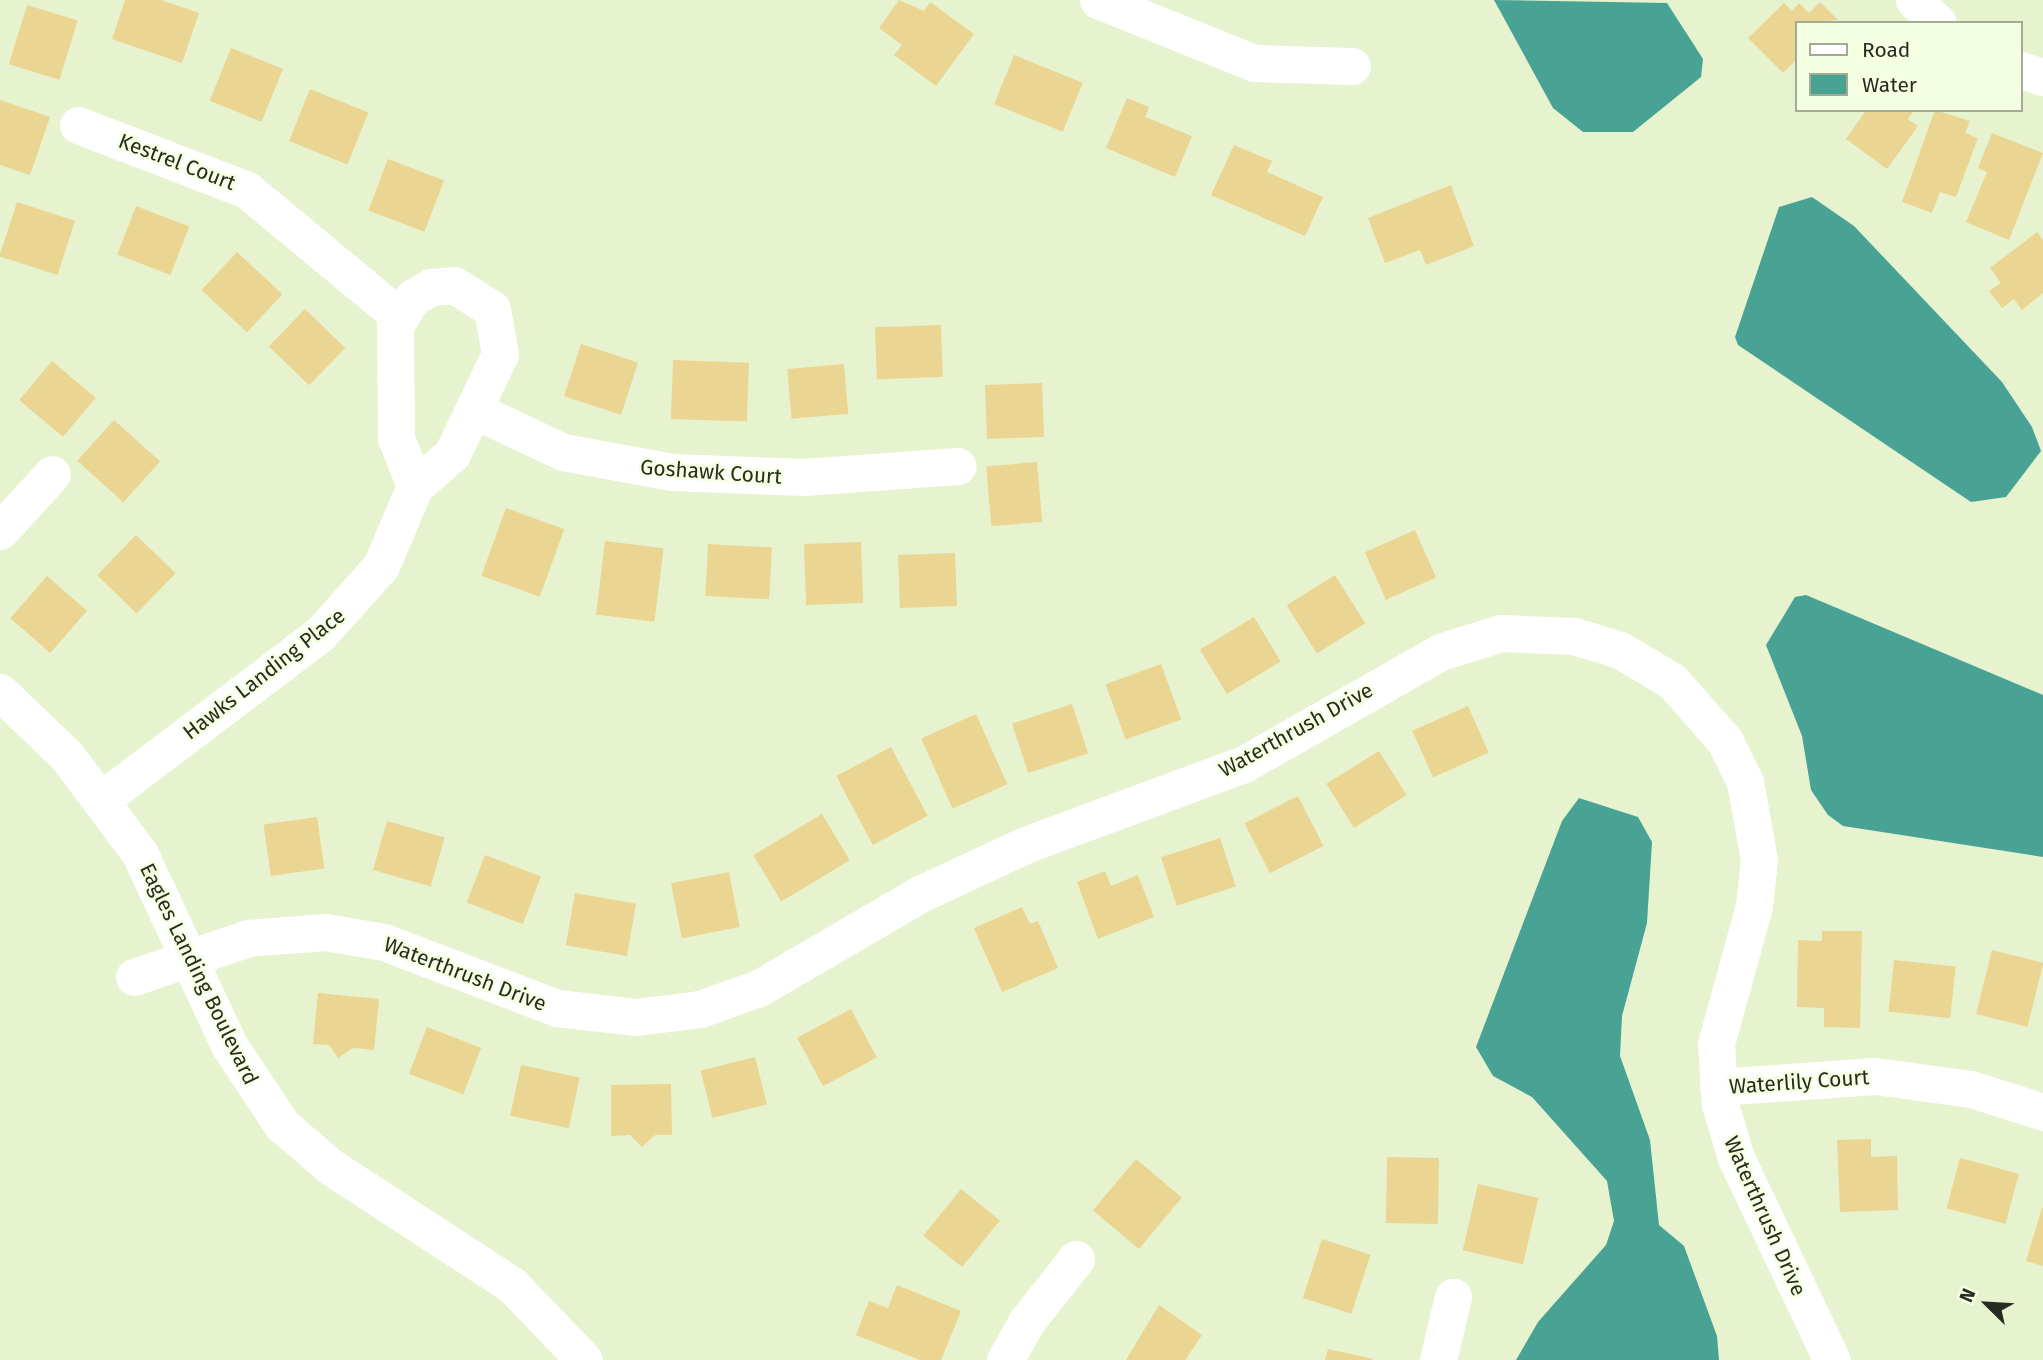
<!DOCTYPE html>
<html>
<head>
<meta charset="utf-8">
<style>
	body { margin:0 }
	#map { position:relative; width:2043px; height:1360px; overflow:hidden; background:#e7f3cf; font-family:"Fira Sans",sans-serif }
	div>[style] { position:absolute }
	.water>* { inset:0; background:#48a395 }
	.building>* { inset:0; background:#ebd592; transform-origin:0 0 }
	.minor>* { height:37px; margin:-18.5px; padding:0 18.5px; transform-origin:18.5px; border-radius:18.5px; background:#fff }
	span { translate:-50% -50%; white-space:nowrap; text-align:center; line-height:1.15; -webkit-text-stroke:5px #f5ffe2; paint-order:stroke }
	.street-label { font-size:21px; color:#282c1e }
	.legend { position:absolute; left:1795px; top:21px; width:228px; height:91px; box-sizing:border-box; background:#f5ffe2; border:2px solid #a3ab94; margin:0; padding:9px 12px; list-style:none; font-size:21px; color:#282c1e }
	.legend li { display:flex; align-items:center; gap:14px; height:35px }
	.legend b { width:35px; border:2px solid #a3ab94 }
	.north { position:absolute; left:1952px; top:1269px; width:70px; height:70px; -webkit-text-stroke:5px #f5ffe2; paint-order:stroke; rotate:294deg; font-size:19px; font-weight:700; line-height:28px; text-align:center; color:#282c1e }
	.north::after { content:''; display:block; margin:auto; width:24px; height:32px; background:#282c1e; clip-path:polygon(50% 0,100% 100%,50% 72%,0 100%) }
</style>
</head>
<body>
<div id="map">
	<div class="water">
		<div style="clip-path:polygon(1494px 0,1667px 3px,1703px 59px,1701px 77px,1633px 132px,1583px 132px,1553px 108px)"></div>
		<div style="clip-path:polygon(1812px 197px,1854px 226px,2002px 382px,2032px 427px,2041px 451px,2006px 497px,1971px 502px,1738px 345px,1735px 337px,1779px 207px)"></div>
		<div style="clip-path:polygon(1806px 595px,2043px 695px,2043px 857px,1843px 826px,1828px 815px,1811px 790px,1802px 736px,1766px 645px,1795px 597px)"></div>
		<div style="clip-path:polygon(1579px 798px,1638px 817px,1652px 842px,1647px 923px,1622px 1016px,1620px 1056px,1650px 1140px,1659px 1225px,1684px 1246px,1717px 1336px,1719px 1360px,1516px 1360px,1538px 1322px,1606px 1245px,1614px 1221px,1607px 1181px,1532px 1097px,1493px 1076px,1476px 1047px,1562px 821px)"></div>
	</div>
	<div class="building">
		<div style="clip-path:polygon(125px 0,161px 0,199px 13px,182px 63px,112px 39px)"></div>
		<div style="clip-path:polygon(899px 0,924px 11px,930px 2px,974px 34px,936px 86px,894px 55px,902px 45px,879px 28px)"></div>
		<div style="clip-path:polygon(1820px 2px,1838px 20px,1796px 23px,1796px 60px,1783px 73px,1748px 38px,1784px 3px,1792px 11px,1799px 3px,1809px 13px)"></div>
		<div style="left:27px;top:5px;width:53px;height:62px;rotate:17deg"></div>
		<div style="left:231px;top:48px;width:56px;height:57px;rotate:22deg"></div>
		<div style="left:1014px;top:55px;width:74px;height:53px;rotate:22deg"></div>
		<div style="left:310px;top:89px;width:63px;height:56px;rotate:22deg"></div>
		<div style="clip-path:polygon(1127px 98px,1149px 107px,1145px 117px,1192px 136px,1175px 177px,1106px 148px)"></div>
		<div style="clip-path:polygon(0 100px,50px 117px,30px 175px,0 165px)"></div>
		<div style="clip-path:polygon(1866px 110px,1914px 110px,1908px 119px,1918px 126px,1887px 169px,1846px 139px)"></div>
		<div style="clip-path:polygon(1935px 110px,1970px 121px,1965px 133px,1978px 138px,1956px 197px,1940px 192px,1932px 213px,1902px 202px)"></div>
		<div style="clip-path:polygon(1992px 133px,2043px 153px,2009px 240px,1966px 222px,1987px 172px,1978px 168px)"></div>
		<div style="clip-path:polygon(1234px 145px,1272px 161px,1267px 172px,1323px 197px,1305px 236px,1211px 195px)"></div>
		<div style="left:388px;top:159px;width:60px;height:55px;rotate:21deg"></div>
		<div style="clip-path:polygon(1451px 185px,1474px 246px,1426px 265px,1420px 250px,1385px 263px,1368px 218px)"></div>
		<div style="left:17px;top:202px;width:61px;height:57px;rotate:18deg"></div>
		<div style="left:136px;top:206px;width:57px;height:52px;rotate:21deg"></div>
		<div style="clip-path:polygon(2037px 232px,2043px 240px,2043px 293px,2022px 310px,2014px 299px,2002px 308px,1989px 291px,2001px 283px,1990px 268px)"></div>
		<div style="left:237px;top:252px;width:62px;height:52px;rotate:43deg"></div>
		<div style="left:305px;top:309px;width:56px;height:52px;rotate:44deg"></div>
		<div style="left:941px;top:325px;width:52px;height:66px;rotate:88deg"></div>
		<div style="left:581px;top:344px;width:60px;height:55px;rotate:18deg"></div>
		<div style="left:673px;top:360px;width:76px;height:59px;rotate:2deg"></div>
		<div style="left:52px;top:361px;width:57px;height:51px;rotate:40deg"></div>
		<div style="left:844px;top:364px;width:50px;height:57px;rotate:85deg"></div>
		<div style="left:1042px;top:383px;width:54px;height:57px;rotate:88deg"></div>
		<div style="left:114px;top:420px;width:62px;height:55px;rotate:42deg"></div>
		<div style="left:1037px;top:462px;width:60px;height:51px;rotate:85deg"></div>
		<div style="left:506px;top:508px;width:62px;height:72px;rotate:20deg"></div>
		<div style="left:1415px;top:530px;width:52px;height:55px;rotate:66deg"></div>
		<div style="left:136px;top:535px;width:55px;height:56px;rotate:44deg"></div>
		<div style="left:605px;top:541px;width:59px;height:74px;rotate:7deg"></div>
		<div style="left:861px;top:542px;width:61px;height:57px;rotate:88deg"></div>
		<div style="left:708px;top:544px;width:64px;height:52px;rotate:3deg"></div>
		<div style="left:955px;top:553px;width:53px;height:57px;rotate:88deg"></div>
		<div style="left:1335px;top:575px;width:57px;height:57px;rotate:58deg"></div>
		<div style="left:47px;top:576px;width:53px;height:56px;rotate:41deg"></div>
		<div style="left:1254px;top:617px;width:52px;height:63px;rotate:59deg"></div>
		<div style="left:1161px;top:664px;width:59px;height:59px;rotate:70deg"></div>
		<div style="left:1072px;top:704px;width:52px;height:63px;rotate:72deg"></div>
		<div style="left:1468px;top:706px;width:51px;height:61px;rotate:66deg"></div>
		<div style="left:976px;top:714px;width:77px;height:60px;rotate:66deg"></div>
		<div style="left:891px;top:747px;width:78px;height:62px;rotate:62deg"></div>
		<div style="left:1379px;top:751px;width:52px;height:62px;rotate:58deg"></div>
		<div style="left:1298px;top:796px;width:56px;height:60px;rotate:63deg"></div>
		<div style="left:822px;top:814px;width:54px;height:80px;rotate:59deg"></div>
		<div style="left:317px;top:817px;width:52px;height:54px;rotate:82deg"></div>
		<div style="left:387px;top:821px;width:60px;height:51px;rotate:16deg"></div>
		<div style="left:1220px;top:838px;width:51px;height:62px;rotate:72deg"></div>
		<div style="left:485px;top:855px;width:60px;height:51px;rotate:21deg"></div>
		<div style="clip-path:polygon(1105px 871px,1111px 886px,1138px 875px,1154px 917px,1098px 939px,1077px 882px)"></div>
		<div style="left:729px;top:872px;width:56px;height:59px;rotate:79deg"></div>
		<div style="left:575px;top:893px;width:62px;height:53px;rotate:10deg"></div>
		<div style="clip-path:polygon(1022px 907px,1030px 924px,1038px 921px,1058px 968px,1002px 992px,974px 928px)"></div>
		<div style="clip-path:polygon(1822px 931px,1862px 931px,1860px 1028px,1824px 1027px,1824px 1008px,1797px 1007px,1798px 940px,1822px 941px)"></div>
		<div style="left:1992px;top:950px;width:53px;height:66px;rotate:14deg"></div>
		<div style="left:1894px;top:960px;width:62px;height:52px;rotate:6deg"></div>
		<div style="clip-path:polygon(318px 993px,379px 999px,374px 1050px,353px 1048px,338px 1058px,329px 1045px,313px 1044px)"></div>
		<div style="left:851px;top:1009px;width:55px;height:61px;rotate:62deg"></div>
		<div style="left:427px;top:1027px;width:58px;height:50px;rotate:21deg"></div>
		<div style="left:755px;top:1057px;width:49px;height:56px;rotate:76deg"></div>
		<div style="left:521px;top:1065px;width:60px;height:52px;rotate:12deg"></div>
		<div style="clip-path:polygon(671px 1084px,672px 1135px,655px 1135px,642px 1147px,630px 1135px,611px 1136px,611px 1085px)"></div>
		<div style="clip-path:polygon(1871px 1139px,1871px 1157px,1897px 1156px,1898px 1210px,1840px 1212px,1837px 1140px)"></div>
		<div style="left:1387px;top:1157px;width:52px;height:66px;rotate:1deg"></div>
		<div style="left:1960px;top:1158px;width:61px;height:52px;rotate:15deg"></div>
		<div style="left:1136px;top:1159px;width:60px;height:67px;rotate:40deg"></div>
		<div style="left:1478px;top:1184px;width:62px;height:68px;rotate:13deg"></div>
		<div style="left:961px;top:1189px;width:50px;height:60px;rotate:39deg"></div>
		<div style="clip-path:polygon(2042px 1208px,2043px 1208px,2043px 1266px,2026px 1261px)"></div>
		<div style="left:1322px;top:1239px;width:51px;height:62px;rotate:18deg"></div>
		<div style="clip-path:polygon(897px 1285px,961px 1311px,941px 1360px,920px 1360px,856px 1335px,869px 1301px,888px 1308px)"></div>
		<div style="clip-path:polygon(1159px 1305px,1202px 1335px,1185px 1360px,1126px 1360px)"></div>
		<div style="clip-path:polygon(1328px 1349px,1373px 1359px,1373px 1360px,1325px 1360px)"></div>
	</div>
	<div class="minor">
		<div style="left:1098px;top:0;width:168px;rotate:22deg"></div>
		<div style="left:1254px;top:63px;width:98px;rotate:1.8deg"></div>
		<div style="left:1914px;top:0;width:33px;rotate:44deg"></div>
		<div style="left:2020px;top:70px;width:24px;rotate:17deg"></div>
		<div style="left:78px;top:125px;width:181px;rotate:21deg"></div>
		<div style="left:247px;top:190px;width:197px;rotate:39.7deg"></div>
		<div style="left:474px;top:410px;width:98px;rotate:25.3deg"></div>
		<div style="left:563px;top:452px;width:111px;rotate:10.4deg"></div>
		<div style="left:672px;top:472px;width:132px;rotate:2.2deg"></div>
		<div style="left:804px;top:477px;width:154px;rotate:-4.1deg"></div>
		<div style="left:0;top:531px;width:77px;rotate:-47.6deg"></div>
		<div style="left:0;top:692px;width:93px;rotate:43.7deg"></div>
		<div style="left:67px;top:756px;width:122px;rotate:53.3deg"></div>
		<div style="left:140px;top:854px;width:211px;rotate:65deg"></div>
		<div style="left:229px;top:1045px;width:96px;rotate:56.5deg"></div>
		<div style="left:282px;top:1125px;width:65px;rotate:40.6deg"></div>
		<div style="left:331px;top:1167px;width:216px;rotate:33.1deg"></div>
		<div style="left:512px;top:1285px;width:104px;rotate:46.2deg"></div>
		<div style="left:102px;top:799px;width:273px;rotate:-37.1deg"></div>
		<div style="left:320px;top:634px;width:91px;rotate:-48.1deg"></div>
		<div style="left:381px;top:566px;width:87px;rotate:-67deg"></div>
		<div style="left:415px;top:486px;width:49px;rotate:-40.9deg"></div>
		<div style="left:452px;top:454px;width:111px;rotate:-64.4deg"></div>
		<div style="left:500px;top:354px;width:46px;rotate:-100.1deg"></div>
		<div style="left:492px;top:309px;width:45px;rotate:-147.7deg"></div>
		<div style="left:454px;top:285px;width:23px;rotate:175deg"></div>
		<div style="left:431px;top:287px;width:22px;rotate:150deg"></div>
		<div style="left:412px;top:298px;width:32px;rotate:122deg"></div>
		<div style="left:395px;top:325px;width:113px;rotate:89.5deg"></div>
		<div style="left:396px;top:438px;width:52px;rotate:68.4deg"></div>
		<div style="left:134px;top:977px;width:120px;rotate:-18.9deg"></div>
		<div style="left:248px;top:938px;width:77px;rotate:-4.5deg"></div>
		<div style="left:325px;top:932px;width:60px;rotate:9.6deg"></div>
		<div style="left:384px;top:942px;width:185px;rotate:20.9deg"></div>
		<div style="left:557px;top:1008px;width:80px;rotate:6.5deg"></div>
		<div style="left:636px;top:1017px;width:64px;rotate:-7.1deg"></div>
		<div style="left:700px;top:1009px;width:63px;rotate:-19.6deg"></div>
		<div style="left:759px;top:988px;width:186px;rotate:-30.3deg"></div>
		<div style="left:920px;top:894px;width:116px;rotate:-25deg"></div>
		<div style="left:1025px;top:845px;width:233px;rotate:-20.3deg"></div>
		<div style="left:1244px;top:764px;width:226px;rotate:-29.7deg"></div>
		<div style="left:1440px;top:652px;width:64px;rotate:-17.3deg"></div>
		<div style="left:1501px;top:633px;width:73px;rotate:2.4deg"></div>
		<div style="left:1574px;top:636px;width:48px;rotate:16.9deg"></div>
		<div style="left:1620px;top:650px;width:61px;rotate:30.8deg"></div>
		<div style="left:1672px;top:681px;width:80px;rotate:48.5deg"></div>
		<div style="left:1725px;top:741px;width:46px;rotate:64deg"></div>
		<div style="left:1745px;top:782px;width:79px;rotate:79.8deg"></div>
		<div style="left:1759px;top:860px;width:46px;rotate:96.2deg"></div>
		<div style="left:1754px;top:906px;width:143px;rotate:105.4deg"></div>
		<div style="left:1716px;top:1044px;width:60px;rotate:86.2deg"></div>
		<div style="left:1720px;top:1104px;width:56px;rotate:73.5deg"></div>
		<div style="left:1736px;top:1158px;width:224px;rotate:64.6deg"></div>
		<div style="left:1718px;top:1087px;width:157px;rotate:-4deg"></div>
		<div style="left:1875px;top:1076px;width:97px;rotate:7.7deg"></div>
		<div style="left:1971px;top:1089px;width:76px;rotate:17.7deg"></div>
		<div style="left:1005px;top:1360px;width:45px;rotate:-60.6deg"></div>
		<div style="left:1027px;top:1321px;width:79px;rotate:-51.7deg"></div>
		<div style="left:1438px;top:1360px;width:65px;rotate:-76.6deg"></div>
	</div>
	<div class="street-label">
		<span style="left:177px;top:162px;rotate:21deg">Kestrel Court</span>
		<span style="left:711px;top:472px;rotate:4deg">Goshawk Court</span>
		<span style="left:264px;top:674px;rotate:-38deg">Hawks Landing Place</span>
		<span style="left:1296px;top:730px;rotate:-29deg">Waterthrush Drive</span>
		<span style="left:199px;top:974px;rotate:64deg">Eagles Landing Boulevard</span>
		<span style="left:465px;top:974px;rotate:21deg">Waterthrush Drive</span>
		<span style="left:1799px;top:1082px;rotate:-4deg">Waterlily Court</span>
		<span style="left:1765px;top:1216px;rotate:66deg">Waterthrush Drive</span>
	</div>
	<ul class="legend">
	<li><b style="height:9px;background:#fff"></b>Road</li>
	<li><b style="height:19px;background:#48a395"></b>Water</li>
	</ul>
	<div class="north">N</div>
</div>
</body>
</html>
